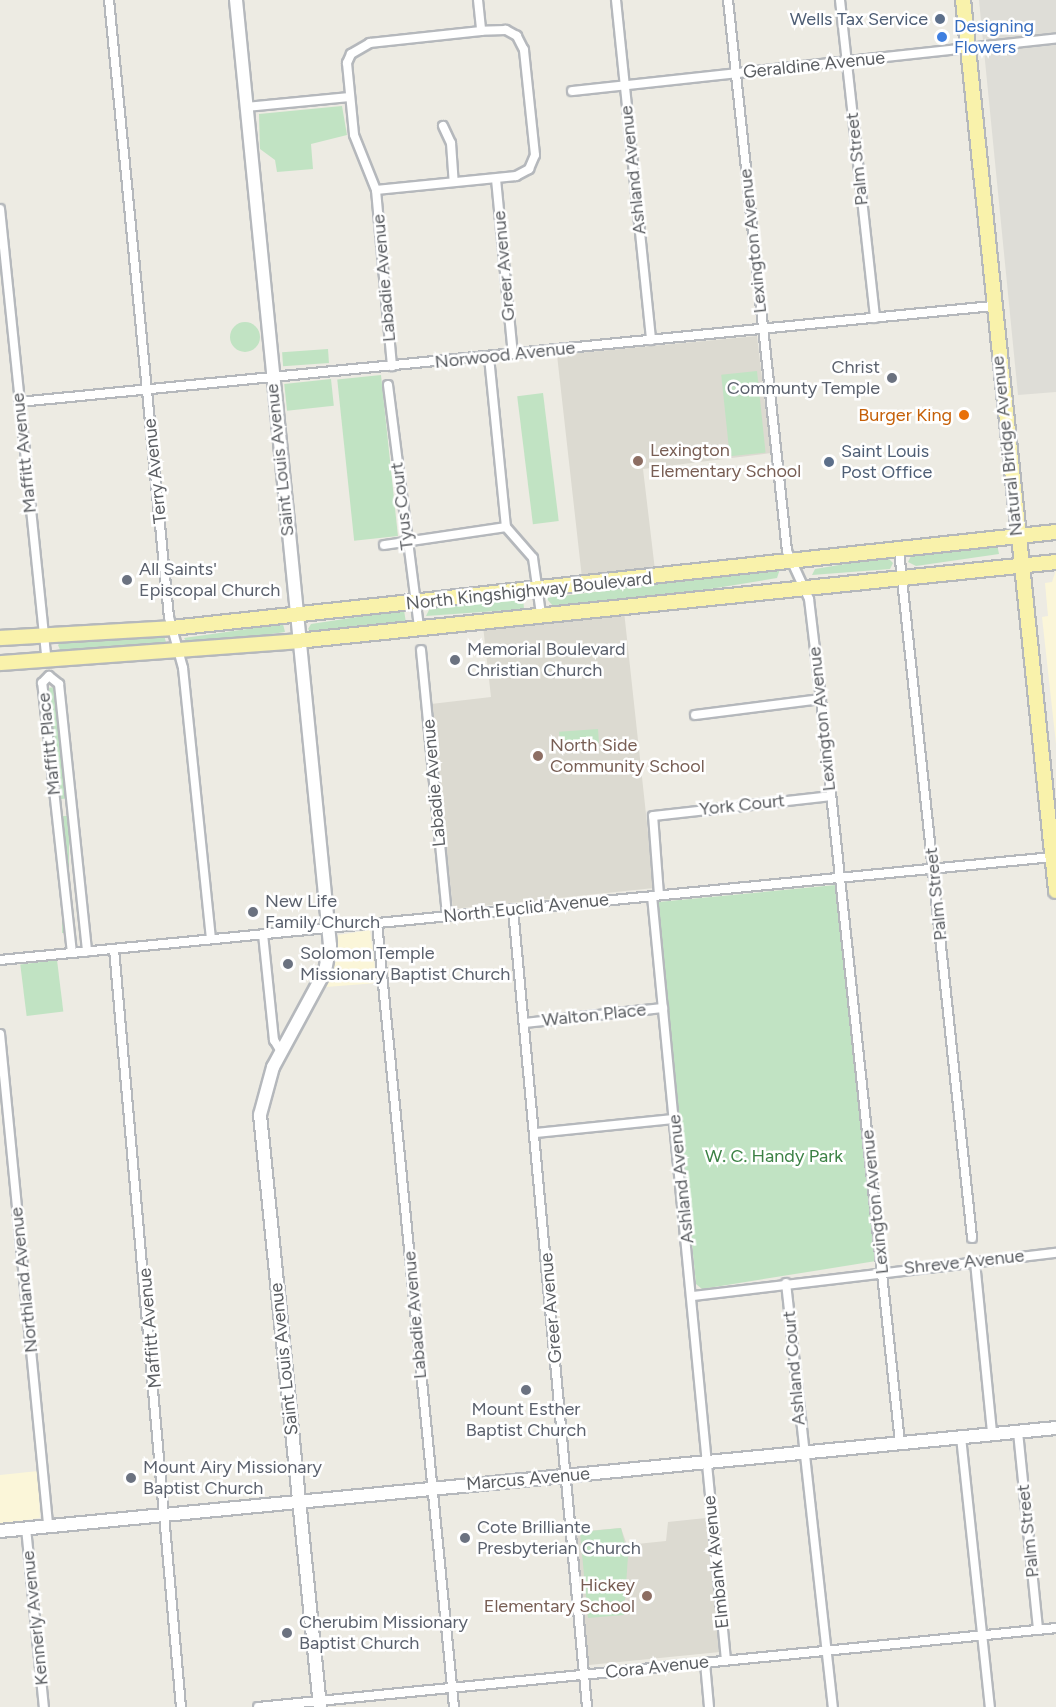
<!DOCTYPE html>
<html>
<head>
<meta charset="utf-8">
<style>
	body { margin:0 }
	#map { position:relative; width:1056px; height:1707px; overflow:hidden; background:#edebe3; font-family:Figtree,sans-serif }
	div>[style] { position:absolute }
	.commercial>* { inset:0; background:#fbf6d9 }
	.industrial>* { inset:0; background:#deddd7 }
	.education>* { inset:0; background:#dcdad1 }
	.green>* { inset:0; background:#c1e3c3; transform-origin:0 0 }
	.round { border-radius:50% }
	.roads { filter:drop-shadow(2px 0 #b5b8bc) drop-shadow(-2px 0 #b5b8bc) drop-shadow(0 2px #b5b8bc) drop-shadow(0 -2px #b5b8bc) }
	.street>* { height:8px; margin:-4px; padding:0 4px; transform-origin:4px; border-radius:4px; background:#fff }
	.secondary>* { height:12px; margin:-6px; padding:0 6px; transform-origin:6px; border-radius:6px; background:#fff }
	.primary>* { height:14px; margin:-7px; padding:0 7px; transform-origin:7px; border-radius:7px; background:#f9f2ab }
	.dots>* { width:16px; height:16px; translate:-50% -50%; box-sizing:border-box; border:3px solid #fff; border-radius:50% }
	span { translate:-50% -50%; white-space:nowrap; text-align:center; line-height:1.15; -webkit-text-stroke:5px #fff; paint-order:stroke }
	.service-label { font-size:18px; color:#4e5e75 }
	.right { translate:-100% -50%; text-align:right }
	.left { translate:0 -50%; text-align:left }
	.shop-label { font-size:18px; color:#366cbe }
	.street-label { font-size:18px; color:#5b5e62 }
	.worship-label { font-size:18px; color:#5b616d }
	.food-label { font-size:18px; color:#c56008 }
	.education-label { font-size:18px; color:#785e54 }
	.park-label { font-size:18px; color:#3b8144 }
</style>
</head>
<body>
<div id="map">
	<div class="commercial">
		<div style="clip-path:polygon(1056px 570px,1056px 744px,1042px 617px,1048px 616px,1045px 583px,1052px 582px)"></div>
		<div style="clip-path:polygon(370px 930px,377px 983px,326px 987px,338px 935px)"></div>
		<div style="clip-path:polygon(38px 1471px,40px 1518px,0 1524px,0 1475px)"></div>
	</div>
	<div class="industrial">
		<div style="clip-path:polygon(979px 0,1056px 0,1056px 392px,1018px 395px)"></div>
	</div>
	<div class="education">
		<div style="clip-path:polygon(757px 336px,771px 453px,643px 469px,655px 570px,582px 578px,557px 355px)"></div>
		<div style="clip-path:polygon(624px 611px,654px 888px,453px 909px,431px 704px,491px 697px,483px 626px)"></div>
		<div style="clip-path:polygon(706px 1518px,720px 1652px,589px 1665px,574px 1532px,621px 1528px,627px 1545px,666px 1541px,668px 1522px)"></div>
	</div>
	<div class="green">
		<div style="clip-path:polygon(342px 106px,347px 135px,311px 144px,313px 169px,277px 172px,275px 160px,260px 149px,259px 114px)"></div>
		<div class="round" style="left:230px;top:322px;width:30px;height:30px"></div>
		<div style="left:328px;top:349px;width:14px;height:46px;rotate:86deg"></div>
		<div style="left:757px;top:371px;width:82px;height:36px;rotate:84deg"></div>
		<div style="left:381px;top:375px;width:162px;height:44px;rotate:84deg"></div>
		<div style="left:331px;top:379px;width:27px;height:47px;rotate:84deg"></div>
		<div style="left:543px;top:393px;width:129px;height:26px;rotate:83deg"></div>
		<div style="clip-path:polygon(997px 544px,999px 554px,916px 566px,908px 562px,912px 554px)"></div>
		<div style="clip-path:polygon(887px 557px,893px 563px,890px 569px,812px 575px,815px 569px)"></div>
		<div style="clip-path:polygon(780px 569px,777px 578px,710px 589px,553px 606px,546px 598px)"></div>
		<div style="clip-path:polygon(523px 597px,524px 609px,426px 616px,430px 608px)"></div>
		<div style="clip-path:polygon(404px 610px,406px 623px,312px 633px,308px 629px,311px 624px)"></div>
		<div style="clip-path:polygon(283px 624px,285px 632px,224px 641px,188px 644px,184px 638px)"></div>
		<div style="clip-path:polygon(164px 635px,167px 646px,61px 652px,58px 645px,62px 641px)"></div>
		<div style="left:56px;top:687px;width:112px;height:7px;rotate:84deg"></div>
		<div style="left:598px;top:729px;width:14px;height:39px;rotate:86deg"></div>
		<div style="left:62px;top:816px;width:7px;height:117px"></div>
		<div style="clip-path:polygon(836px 885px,876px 1261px,702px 1289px,696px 1284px,658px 902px)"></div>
		<div style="left:57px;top:960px;width:52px;height:37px;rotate:83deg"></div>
		<div style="clip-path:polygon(621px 1528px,628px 1556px,624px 1615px,588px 1618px,580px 1532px)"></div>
	</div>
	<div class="roads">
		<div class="street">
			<div style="left:109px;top:0;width:620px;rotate:84.45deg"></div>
			<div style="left:169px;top:617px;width:53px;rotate:74.6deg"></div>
			<div style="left:183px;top:668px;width:272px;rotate:84.1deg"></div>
			<div style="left:478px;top:0;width:31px;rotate:84deg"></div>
			<div style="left:616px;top:0;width:342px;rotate:84.1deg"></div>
			<div style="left:728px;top:0;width:554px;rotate:83.89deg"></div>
			<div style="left:787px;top:551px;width:53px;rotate:65.4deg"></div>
			<div style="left:809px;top:599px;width:101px;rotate:83.2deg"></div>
			<div style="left:821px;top:699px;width:748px;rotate:83.94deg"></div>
			<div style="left:840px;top:0;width:320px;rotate:83.7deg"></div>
			<div style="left:572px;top:91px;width:487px;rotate:-6.2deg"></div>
			<div style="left:246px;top:107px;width:104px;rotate:-5.5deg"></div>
			<div style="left:443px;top:126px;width:19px;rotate:65deg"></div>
			<div style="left:451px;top:143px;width:39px;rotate:86deg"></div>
			<div style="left:496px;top:179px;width:176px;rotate:84.5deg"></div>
			<div style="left:376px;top:190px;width:141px;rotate:-5.7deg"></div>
			<div style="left:516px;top:176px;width:15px;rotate:-28deg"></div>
			<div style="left:529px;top:169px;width:15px;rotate:-67deg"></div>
			<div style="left:535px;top:155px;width:106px;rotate:-96deg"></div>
			<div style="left:524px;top:50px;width:16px;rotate:-117deg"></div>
			<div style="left:517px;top:36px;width:13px;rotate:-151deg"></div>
			<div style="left:506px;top:30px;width:25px;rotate:178deg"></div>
			<div style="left:481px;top:31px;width:112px;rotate:173.8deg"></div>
			<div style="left:370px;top:43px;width:22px;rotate:150deg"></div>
			<div style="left:351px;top:54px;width:10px;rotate:114deg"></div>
			<div style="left:347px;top:63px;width:72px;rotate:84.4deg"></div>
			<div style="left:354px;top:135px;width:59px;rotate:68.2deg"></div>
			<div style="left:376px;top:190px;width:177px;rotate:84.8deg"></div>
			<div style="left:0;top:209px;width:453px;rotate:84.1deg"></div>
			<div style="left:489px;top:357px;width:171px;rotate:84.3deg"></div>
			<div style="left:506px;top:527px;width:41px;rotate:48.9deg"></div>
			<div style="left:533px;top:558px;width:57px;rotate:81.9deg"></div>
			<div style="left:388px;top:385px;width:245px;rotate:82.7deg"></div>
			<div style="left:19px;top:402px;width:978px;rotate:-5.63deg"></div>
			<div style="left:384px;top:545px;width:123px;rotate:-8.4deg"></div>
			<div style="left:899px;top:551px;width:691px;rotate:83.93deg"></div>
			<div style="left:421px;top:650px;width:267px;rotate:84.4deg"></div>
			<div style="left:695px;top:715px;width:127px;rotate:-7.2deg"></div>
			<div style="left:659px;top:895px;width:79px;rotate:-94.3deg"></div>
			<div style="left:653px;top:816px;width:178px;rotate:-6.4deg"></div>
			<div style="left:652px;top:896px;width:768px;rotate:84.47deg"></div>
			<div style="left:513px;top:909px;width:801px;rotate:84.7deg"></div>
			<div style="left:377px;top:923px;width:788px;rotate:84.39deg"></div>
			<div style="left:263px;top:934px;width:107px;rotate:84.1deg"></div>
			<div style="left:274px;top:1040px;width:12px;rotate:59deg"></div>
			<div style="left:114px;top:949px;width:761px;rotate:84.95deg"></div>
			<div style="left:72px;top:953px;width:272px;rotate:-96.3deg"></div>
			<div style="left:42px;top:683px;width:10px;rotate:-45deg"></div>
			<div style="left:49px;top:676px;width:13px;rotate:39deg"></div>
			<div style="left:59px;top:684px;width:269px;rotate:84deg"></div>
			<div style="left:0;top:960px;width:1058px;rotate:-5.59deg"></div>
			<div style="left:524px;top:1023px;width:140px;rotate:-6.2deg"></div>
			<div style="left:0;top:1034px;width:494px;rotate:84.4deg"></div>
			<div style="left:535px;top:1133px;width:140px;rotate:-5.8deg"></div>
			<div style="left:975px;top:1262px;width:172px;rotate:84.3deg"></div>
			<div style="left:786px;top:1283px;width:427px;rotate:83.7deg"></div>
			<div style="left:693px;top:1296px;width:366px;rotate:-6.8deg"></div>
			<div style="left:1018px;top:1432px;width:199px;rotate:84.2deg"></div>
			<div style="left:961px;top:1437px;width:272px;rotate:83.9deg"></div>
			<div style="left:26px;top:1528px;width:180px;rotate:84.3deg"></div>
			<div style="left:705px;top:1663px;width:44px;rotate:84.8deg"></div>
			<div style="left:258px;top:1707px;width:802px;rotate:-5.65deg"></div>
		</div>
		<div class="secondary">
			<div style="left:236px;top:0;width:950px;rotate:84.32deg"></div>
			<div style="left:330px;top:945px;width:26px;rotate:101deg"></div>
			<div style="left:325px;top:971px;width:109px;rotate:118.4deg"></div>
			<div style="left:273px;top:1067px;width:50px;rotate:105.2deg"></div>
			<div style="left:260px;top:1115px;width:595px;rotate:84.21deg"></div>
			<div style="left:0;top:1531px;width:1061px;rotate:-5.57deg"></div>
		</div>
		<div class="primary">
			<div style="left:963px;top:0;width:896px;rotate:84.04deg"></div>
			<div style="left:0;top:638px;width:172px;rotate:-3.3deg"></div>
			<div style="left:172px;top:628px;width:889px;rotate:-6.2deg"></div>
			<div style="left:0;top:663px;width:298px;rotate:-4.2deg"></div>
			<div style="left:297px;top:641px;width:763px;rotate:-5.94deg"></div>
		</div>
	</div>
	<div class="dots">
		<div style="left:940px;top:19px;background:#5c6f8a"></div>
		<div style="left:942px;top:37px;background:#3f7fe0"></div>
		<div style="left:892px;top:378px;background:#6b7280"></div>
		<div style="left:964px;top:415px;background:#e8710a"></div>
		<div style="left:638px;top:461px;background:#8d6e63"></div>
		<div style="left:829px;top:462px;background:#5c6f8a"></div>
		<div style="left:127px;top:580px;background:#6b7280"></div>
		<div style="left:455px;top:660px;background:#6b7280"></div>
		<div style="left:538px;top:756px;background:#8d6e63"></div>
		<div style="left:253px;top:912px;background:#6b7280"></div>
		<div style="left:288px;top:964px;background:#6b7280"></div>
		<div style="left:526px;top:1390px;background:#6b7280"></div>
		<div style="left:131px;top:1478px;background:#6b7280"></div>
		<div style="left:465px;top:1538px;background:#6b7280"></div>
		<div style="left:647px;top:1596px;background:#8d6e63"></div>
		<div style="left:287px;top:1633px;background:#6b7280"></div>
	</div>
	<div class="service-label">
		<span class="right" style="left:928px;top:19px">Wells Tax Service</span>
		<span class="left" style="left:841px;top:462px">Saint Louis<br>Post Office</span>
	</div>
	<div class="shop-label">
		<span class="left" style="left:954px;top:37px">Designing<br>Flowers</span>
	</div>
	<div class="street-label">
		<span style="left:814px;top:65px;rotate:-6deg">Geraldine Avenue</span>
		<span style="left:857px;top:159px;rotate:-96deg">Palm Street</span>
		<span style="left:633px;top:170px;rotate:-96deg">Ashland Avenue</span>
		<span style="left:753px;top:241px;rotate:-96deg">Lexington Avenue</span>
		<span style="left:504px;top:266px;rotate:-95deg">Greer Avenue</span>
		<span style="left:384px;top:278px;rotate:-95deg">Labadie Avenue</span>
		<span style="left:505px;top:355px;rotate:-6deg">Norwood Avenue</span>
		<span style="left:1007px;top:446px;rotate:-96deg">Natural Bridge Avenue</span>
		<span style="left:24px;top:453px;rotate:-96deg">Maffitt Avenue</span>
		<span style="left:280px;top:460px;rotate:-96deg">Saint Louis Avenue</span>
		<span style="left:155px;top:471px;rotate:-96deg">Terry Avenue</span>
		<span style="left:402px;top:506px;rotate:-97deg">Tyus Court</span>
		<span style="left:529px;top:591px;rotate:-6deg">North Kingshighway Boulevard</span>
		<span style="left:822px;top:719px;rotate:-96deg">Lexington Avenue</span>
		<span style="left:49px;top:744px;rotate:-96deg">Maffitt Place</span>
		<span style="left:434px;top:783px;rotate:-95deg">Labadie Avenue</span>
		<span style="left:742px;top:805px;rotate:-6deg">York Court</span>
		<span style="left:936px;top:894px;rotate:-96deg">Palm Street</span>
		<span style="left:526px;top:908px;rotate:-6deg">North Euclid Avenue</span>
		<span style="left:594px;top:1015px;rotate:-6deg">Walton Place</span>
		<span style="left:681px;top:1179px;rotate:-96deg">Ashland Avenue</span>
		<span style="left:875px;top:1202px;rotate:-96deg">Lexington Avenue</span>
		<span style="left:964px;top:1262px;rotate:-6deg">Shreve Avenue</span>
		<span style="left:24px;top:1280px;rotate:-96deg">Northland Avenue</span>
		<span style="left:551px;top:1308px;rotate:-95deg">Greer Avenue</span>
		<span style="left:415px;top:1315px;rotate:-95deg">Labadie Avenue</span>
		<span style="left:150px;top:1328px;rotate:-95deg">Maffitt Avenue</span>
		<span style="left:284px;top:1359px;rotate:-96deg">Saint Louis Avenue</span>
		<span style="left:794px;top:1368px;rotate:-95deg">Ashland Court</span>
		<span style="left:528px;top:1479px;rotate:-5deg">Marcus Avenue</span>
		<span style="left:1028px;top:1531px;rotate:-96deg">Palm Street</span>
		<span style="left:716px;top:1562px;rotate:-96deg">Elmbank Avenue</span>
		<span style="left:35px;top:1618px;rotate:-96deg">Kennerly Avenue</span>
		<span style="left:657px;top:1667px;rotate:-6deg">Cora Avenue</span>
	</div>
	<div class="worship-label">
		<span class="right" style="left:880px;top:378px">Christ<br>Communty Temple</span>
		<span class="left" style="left:139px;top:580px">All Saints'<br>Episcopal Church</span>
		<span class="left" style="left:467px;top:660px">Memorial Boulevard<br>Christian Church</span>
		<span class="left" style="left:265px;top:912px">New Life<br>Family Church</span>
		<span class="left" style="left:300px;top:964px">Solomon Temple<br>Missionary Baptist Church</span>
		<span style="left:526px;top:1420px">Mount Esther<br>Baptist Church</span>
		<span class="left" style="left:143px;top:1478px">Mount Airy Missionary<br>Baptist Church</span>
		<span class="left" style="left:477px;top:1538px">Cote Brilliante<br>Presbyterian Church</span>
		<span class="left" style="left:299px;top:1633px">Cherubim Missionary<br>Baptist Church</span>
	</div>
	<div class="food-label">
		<span class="right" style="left:952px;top:415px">Burger King</span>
	</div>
	<div class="education-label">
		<span class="left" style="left:650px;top:461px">Lexington<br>Elementary School</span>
		<span class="left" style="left:550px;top:756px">North Side<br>Community School</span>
		<span class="right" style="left:635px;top:1596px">Hickey<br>Elementary School</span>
	</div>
	<div class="park-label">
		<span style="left:774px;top:1156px">W. C. Handy Park</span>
	</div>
</div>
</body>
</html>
